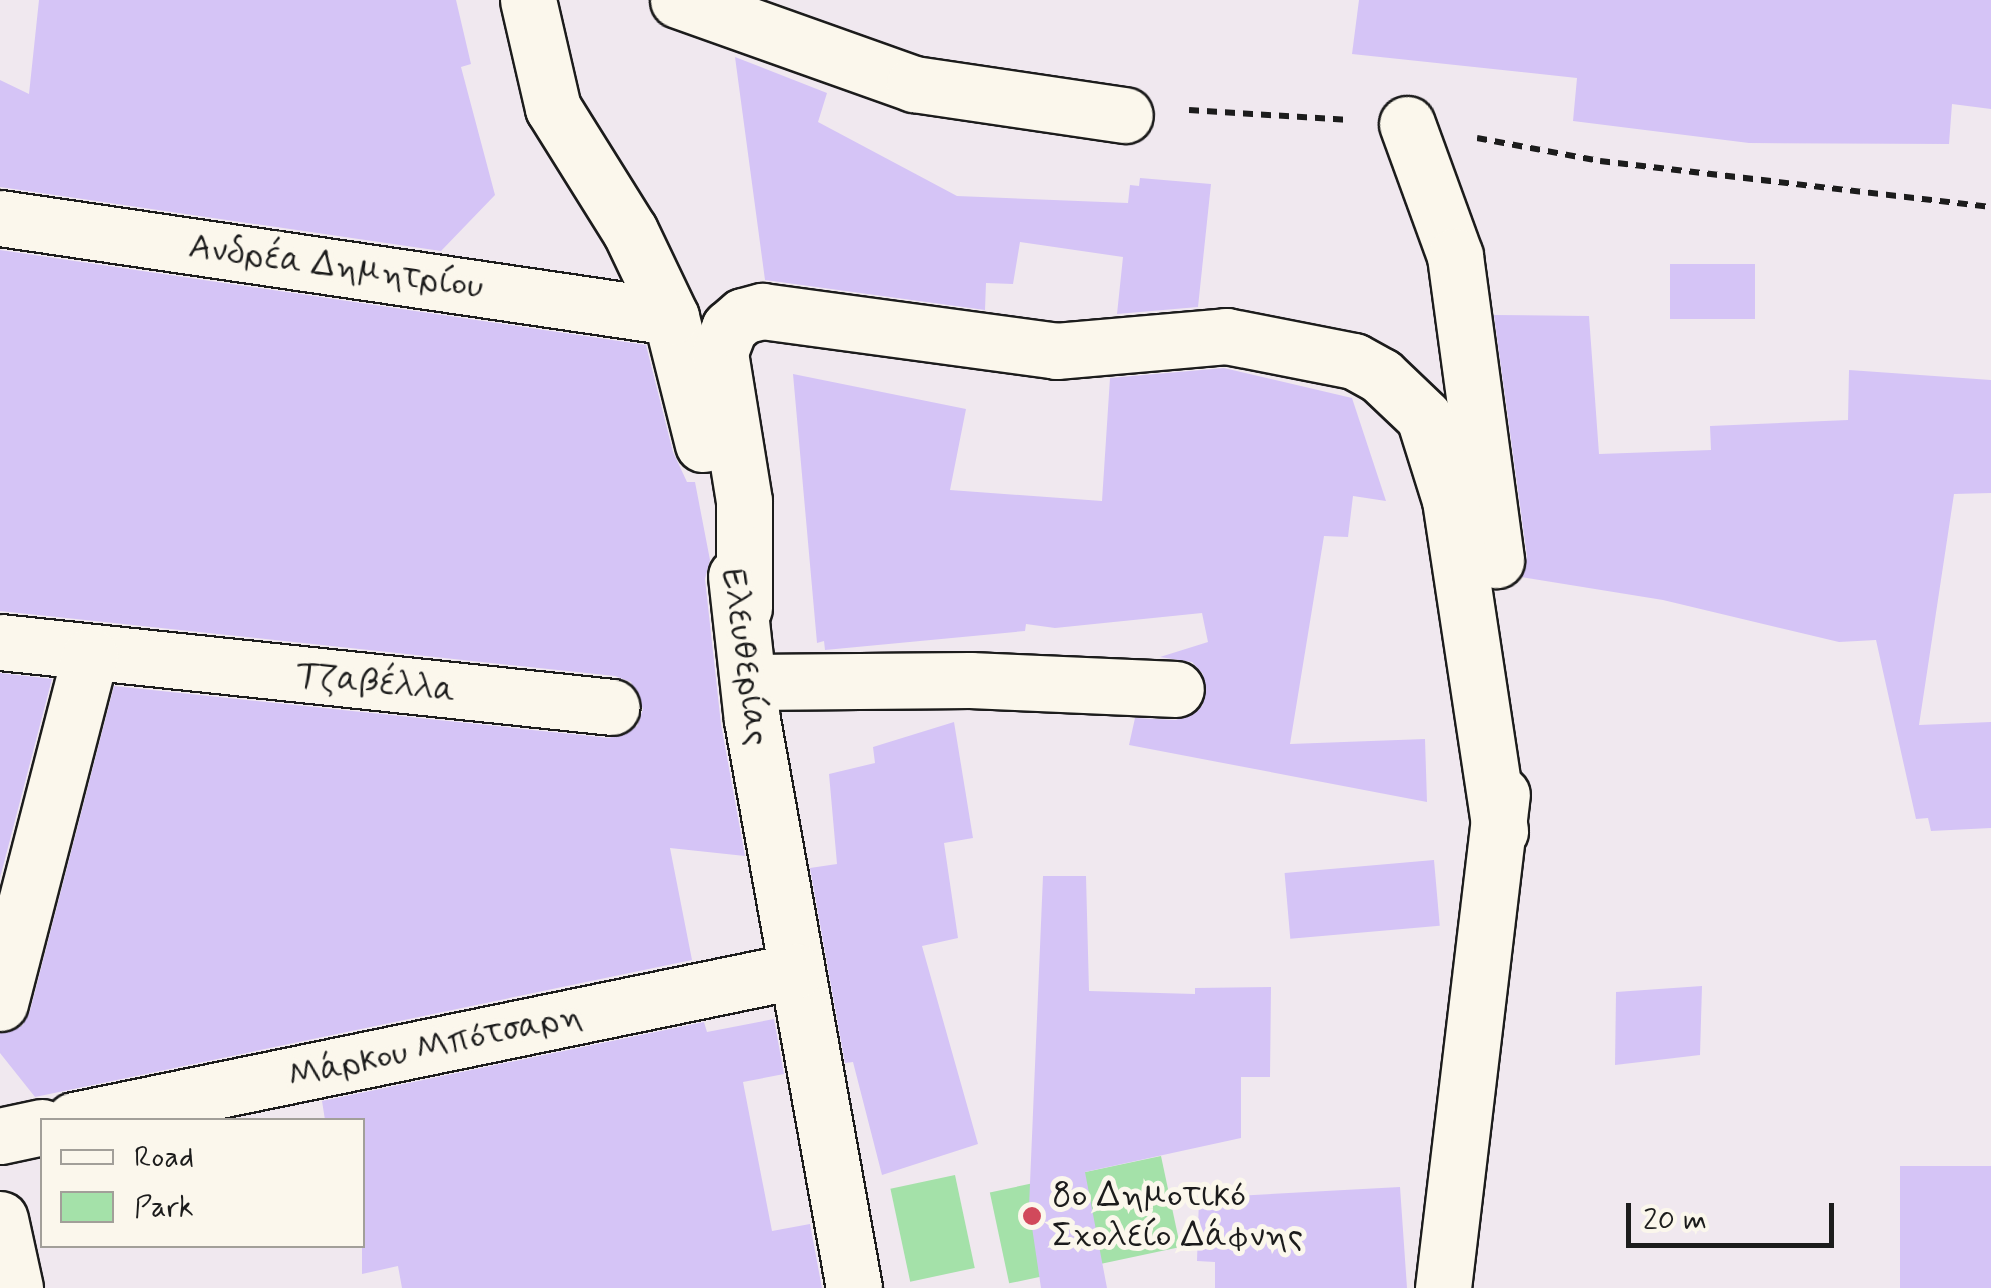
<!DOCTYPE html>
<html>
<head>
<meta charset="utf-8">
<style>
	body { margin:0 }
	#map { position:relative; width:1991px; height:1288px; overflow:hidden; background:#f0e8ef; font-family:Mynerve,sans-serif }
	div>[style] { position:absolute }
	.green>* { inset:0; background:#a4e1a9; transform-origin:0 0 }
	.building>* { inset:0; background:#d5c4f6; transform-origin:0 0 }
	.path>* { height:6px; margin-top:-3px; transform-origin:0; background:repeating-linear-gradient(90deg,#1c1c1c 0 10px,transparent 0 18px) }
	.roads { filter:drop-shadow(2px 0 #1c1c1c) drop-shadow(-2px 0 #1c1c1c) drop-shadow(0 2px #1c1c1c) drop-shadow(0 -2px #1c1c1c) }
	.street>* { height:55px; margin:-27.5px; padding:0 27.5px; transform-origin:27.5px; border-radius:27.5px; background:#fbf7ec }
	.dots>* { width:28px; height:28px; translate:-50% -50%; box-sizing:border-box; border:5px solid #fbf7ec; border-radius:50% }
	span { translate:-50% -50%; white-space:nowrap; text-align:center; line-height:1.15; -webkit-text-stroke:10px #fbf7ec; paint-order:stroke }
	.street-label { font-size:35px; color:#1c1c1c }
	.poi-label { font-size:35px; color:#1c1c1c }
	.left { translate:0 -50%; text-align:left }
	.legend { position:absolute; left:40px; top:1118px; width:325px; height:130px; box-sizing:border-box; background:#fbf7ec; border:2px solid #a29f99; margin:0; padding:12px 18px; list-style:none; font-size:30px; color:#1c1c1c }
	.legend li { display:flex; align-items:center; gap:20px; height:50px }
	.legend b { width:50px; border:2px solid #a29f99 }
	.scale { position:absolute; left:1626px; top:1203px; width:208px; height:45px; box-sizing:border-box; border:5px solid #1c1c1c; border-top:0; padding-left:12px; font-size:30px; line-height:35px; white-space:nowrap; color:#1c1c1c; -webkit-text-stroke:8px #fbf7ec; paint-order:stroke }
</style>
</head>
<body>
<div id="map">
	<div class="green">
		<div style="left:1161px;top:1156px;width:93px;height:175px;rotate:78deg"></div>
		<div style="left:955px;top:1175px;width:95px;height:66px;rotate:78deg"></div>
	</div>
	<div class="building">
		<div style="clip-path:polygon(39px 0,456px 0,471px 64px,461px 67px,495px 195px,441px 251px,0 187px,0 80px,29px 94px)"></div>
		<div style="clip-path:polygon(1359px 0,1991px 0,1991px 109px,1952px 104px,1949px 144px,1749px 143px,1573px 121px,1577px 78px,1352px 54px)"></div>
		<div style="clip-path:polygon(735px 57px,827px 93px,818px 122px,957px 196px,1128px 203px,1130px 185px,1139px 186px,1140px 178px,1211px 184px,1198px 307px,1117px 314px,1123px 257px,1020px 242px,1013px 284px,986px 283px,985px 310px,765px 280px)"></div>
		<div style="clip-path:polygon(0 250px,646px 345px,673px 452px,687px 482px,695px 482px,710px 560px,705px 579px,721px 724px,745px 856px,670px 848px,692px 960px,35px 1097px,0 1053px,0 1033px,22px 1026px,30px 1011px,114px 686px,609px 738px,637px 726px,643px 709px,631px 682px,615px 676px,0 611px)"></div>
		<div style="left:1755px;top:264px;width:55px;height:85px;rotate:90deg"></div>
		<div style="clip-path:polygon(1494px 315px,1589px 316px,1599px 454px,1711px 450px,1710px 426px,1848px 420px,1849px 370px,1991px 380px,1991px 493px,1954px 494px,1919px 725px,1991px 722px,1991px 828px,1931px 831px,1928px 818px,1916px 819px,1876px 640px,1839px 642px,1663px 600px,1521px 577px,1527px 556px)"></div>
		<div style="clip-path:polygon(1224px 368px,1352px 398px,1386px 501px,1353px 496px,1348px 537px,1324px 536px,1290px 744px,1425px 739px,1427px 802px,1129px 745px,1135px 718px,1176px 720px,1203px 705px,1203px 674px,1192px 662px,1160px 657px,1208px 642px,1202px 613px,1055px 628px,1026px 624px,1025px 631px,825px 650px,824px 641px,817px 643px,793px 374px,966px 409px,950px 490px,1102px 501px,1110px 378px)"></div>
		<div style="clip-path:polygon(0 673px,52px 679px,0 878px)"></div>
		<div style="clip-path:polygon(954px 722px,973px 838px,944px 843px,958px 938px,922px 946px,978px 1144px,882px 1175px,853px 1062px,845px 1063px,810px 868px,837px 864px,829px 774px,875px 763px,873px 747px)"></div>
		<div style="left:1434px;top:860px;width:66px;height:150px;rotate:85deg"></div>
		<div style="clip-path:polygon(1043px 876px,1086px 876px,1089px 991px,1195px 994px,1195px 988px,1271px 987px,1270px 1077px,1241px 1077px,1241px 1138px,1085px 1172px,1107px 1288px,1041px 1288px,1029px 1207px)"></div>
		<div style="clip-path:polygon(1702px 986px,1700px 1055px,1615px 1065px,1616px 992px)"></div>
		<div style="clip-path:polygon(774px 1019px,784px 1074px,743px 1082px,772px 1231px,810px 1224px,822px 1288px,402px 1288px,398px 1266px,362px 1274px,362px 1120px,325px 1120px,322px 1101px,704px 1022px,707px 1032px)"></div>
		<div style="left:1991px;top:1166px;width:122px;height:91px;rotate:90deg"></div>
		<div style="clip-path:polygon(1400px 1187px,1407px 1288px,1215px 1288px,1215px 1262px,1197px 1261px,1199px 1198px)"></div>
	</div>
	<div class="path">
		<div style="left:1189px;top:110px;width:157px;rotate:3.6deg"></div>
		<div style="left:1477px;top:138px;width:125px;rotate:10.6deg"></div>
		<div style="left:1600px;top:161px;width:394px;rotate:6.7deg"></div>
	</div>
	<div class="roads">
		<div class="street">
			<div style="left:528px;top:0;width:111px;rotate:77deg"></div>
			<div style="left:553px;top:108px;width:145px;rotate:58deg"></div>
			<div style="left:630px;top:231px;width:95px;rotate:64.5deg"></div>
			<div style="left:671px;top:317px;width:131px;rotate:75.9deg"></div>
			<div style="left:678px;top:0;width:251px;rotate:19.6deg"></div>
			<div style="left:914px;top:84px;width:213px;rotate:8.4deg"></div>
			<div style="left:1407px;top:124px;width:140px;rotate:70deg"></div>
			<div style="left:1455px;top:256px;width:307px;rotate:82.3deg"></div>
			<div style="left:0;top:218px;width:678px;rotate:8.39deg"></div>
			<div style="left:736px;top:576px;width:145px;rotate:83.7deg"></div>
			<div style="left:752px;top:720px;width:577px;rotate:79.82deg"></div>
			<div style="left:744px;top:608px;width:107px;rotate:-90deg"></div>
			<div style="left:744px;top:501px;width:151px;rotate:-99.2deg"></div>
			<div style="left:720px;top:352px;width:26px;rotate:-69deg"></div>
			<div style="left:729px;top:328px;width:18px;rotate:-41deg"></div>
			<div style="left:743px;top:316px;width:20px;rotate:-15deg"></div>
			<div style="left:762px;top:311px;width:297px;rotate:7.7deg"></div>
			<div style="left:1056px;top:351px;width:171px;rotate:-5deg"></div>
			<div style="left:1226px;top:336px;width:130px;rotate:11.1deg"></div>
			<div style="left:1354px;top:361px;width:31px;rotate:29deg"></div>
			<div style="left:1381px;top:376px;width:59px;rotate:43.6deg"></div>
			<div style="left:1424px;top:417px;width:87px;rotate:72.6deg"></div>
			<div style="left:1450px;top:500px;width:335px;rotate:81.4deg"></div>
			<div style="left:0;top:642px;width:615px;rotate:6.06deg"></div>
			<div style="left:749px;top:682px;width:221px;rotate:-0.5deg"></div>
			<div style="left:970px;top:680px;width:206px;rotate:2.5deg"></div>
			<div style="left:0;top:1003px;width:359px;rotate:-75.5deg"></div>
			<div style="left:74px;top:1120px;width:736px;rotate:-11.68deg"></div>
			<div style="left:0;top:1136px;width:43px;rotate:-12.1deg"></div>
			<div style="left:0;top:1219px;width:71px;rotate:77.7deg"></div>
			<div style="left:1443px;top:1288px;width:497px;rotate:-83.2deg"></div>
		</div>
	</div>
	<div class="dots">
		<div style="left:1032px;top:1216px;background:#d1495b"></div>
	</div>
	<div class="street-label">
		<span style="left:336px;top:267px;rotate:8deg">Ανδρέα Δημητρίου</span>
		<span style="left:745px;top:657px;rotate:82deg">Ελευθερίας</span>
		<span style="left:376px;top:683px;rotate:6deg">Τζαβέλλα</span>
		<span style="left:435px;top:1046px;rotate:-12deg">Μάρκου Μπότσαρη</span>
	</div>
	<div class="poi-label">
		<span class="left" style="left:1052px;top:1216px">8ο Δημοτικό<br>Σχολείο Δάφνης</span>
	</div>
	<ul class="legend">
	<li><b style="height:12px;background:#fbf7ec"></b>Road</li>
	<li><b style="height:28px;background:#a4e1a9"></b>Park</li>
	</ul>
	<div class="scale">20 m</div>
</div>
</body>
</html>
